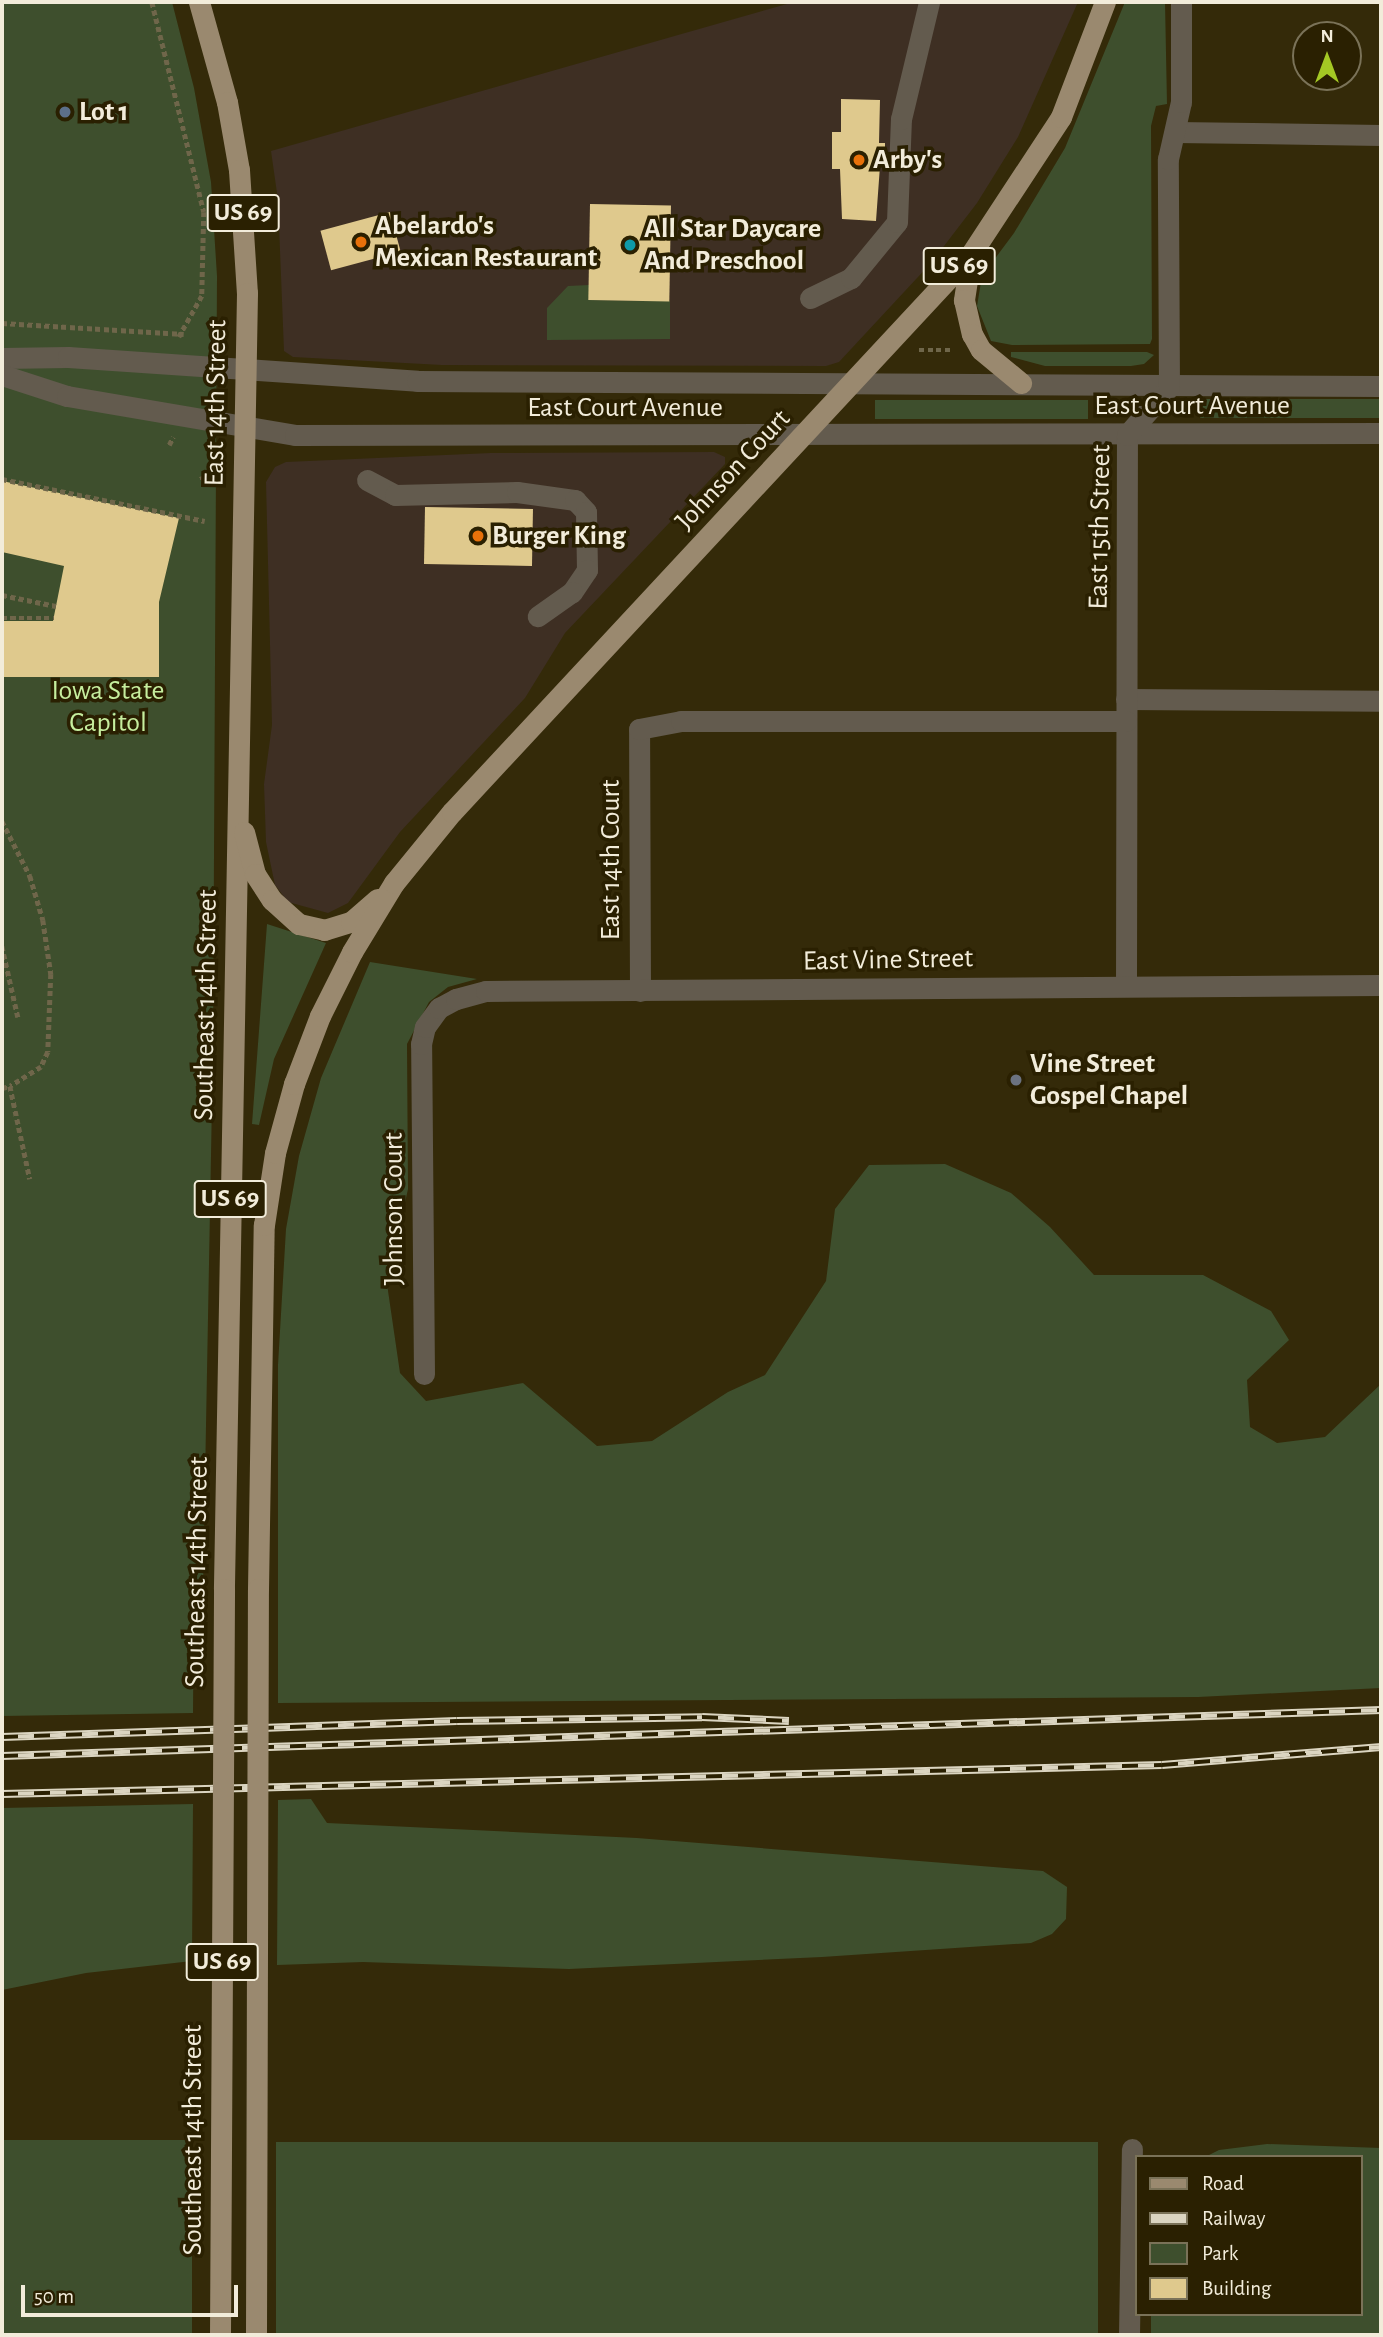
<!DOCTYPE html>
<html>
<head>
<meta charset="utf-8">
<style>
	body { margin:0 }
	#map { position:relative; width:1383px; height:2337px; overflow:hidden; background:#342a09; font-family:"Alegreya Sans",sans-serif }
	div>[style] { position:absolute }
	.commercial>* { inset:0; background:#3e2f23 }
	.green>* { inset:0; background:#3e4f2d; transform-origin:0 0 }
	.building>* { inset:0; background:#dfc98d; transform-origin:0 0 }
	.path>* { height:4.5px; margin-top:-2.25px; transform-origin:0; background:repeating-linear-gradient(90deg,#6f664a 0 5px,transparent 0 8.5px) }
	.minor>* { height:21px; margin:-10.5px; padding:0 10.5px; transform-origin:10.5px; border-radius:10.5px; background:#635b4e }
	.major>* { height:21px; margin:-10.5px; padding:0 10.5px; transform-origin:10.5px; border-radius:10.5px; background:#9a896f }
	.rail>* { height:8px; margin-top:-4px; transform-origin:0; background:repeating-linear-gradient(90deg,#2a2001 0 16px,#dbd5c1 0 32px); box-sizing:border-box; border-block:2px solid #dbd5c1 }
	.major-bridge>* { height:21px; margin:-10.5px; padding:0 10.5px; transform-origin:10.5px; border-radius:10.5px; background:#9a896f }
	.dots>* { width:19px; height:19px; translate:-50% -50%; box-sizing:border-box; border:4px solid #2a2001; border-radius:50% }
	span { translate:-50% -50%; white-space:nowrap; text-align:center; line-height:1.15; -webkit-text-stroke:7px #2a2001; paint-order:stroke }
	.shield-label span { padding:2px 5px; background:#2a2001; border:2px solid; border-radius:5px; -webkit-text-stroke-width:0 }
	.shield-label { font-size:26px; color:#f2ecda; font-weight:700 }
	.poi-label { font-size:28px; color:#f2ecda; font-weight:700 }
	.left { translate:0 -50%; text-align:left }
	.street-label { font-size:28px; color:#f2ecda }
	.park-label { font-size:28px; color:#c6ee9e }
	.frame { position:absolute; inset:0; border:4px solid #f2ecda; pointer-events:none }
	.legend { position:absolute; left:1135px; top:2155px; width:228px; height:161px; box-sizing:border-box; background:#2a2001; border:2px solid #7a7258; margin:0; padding:9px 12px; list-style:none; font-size:21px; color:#f2ecda }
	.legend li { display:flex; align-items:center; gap:14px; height:35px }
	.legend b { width:35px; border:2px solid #7a7258 }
	.north { position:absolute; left:1292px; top:21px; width:70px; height:70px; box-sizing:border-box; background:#2a2001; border:2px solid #7a7258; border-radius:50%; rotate:0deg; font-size:19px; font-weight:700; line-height:28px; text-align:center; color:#f2ecda }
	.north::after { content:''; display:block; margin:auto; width:24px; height:32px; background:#a4c824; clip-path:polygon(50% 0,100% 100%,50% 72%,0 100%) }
	.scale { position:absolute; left:21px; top:2285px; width:217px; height:32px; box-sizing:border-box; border:4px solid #f2ecda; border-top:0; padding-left:9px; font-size:21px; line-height:24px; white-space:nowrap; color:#f2ecda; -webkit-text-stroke:5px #2a2001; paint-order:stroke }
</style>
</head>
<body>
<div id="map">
	<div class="commercial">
		<div style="clip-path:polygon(794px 2px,1078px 2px,1018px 137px,977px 203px,931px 263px,839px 362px,826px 366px,442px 365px,293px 357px,284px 351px,278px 200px,271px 151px)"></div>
		<div style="clip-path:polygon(714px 452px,725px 457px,725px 464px,565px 633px,525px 698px,400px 832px,348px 903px,328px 913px,288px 902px,275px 885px,266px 842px,264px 784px,272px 725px,266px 482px,275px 467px,286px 462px,491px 453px)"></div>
	</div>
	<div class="green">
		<div style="clip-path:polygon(2px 2px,172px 2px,194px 88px,211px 182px,217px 276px,213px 1047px,203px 1589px,194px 1589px,193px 1713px,2px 1716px)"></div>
		<div style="clip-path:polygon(1125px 2px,1165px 2px,1167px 104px,1156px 106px,1151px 126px,1152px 339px,1150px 344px,1012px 345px,991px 341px,977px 306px,982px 276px,1014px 233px,1065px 148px)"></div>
		<div style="clip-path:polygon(589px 285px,590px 300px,670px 301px,670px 339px,547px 340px,547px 308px,568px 286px)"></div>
		<div style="clip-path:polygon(1011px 352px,1147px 352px,1154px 355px,1144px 364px,1131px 366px,1045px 366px,1011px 357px)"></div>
		<div style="left:1200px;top:399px;width:181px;height:19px"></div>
		<div style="left:1088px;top:400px;width:19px;height:213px;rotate:90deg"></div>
		<div style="clip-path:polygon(267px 924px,326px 943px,274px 1059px,259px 1125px,252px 1124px)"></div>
		<div style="clip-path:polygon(370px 962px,477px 979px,448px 987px,429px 1002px,407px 1044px,408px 1189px,387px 1284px,400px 1373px,426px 1401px,523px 1383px,597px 1446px,652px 1441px,728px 1392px,765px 1375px,826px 1281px,835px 1209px,869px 1165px,945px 1164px,1011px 1193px,1050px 1227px,1094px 1275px,1203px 1275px,1271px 1311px,1289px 1340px,1247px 1380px,1250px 1427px,1277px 1443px,1325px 1437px,1381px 1384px,1381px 1688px,1198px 1697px,278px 1703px,278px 1365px,286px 1229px,299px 1156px,321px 1078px)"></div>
		<div style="clip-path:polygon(311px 1799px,327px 1823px,637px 1838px,1043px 1871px,1067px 1887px,1066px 1919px,1052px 1934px,1031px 1943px,822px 1957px,569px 1969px,363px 1962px,277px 1965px,278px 1800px)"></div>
		<div style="clip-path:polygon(193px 1804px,192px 1961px,86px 1973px,2px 1990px,2px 1808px)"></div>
		<div style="left:192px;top:2140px;width:195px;height:190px;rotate:90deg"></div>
		<div style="left:276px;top:2142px;width:822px;height:193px"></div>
		<div style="clip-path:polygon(1267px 2144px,1381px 2148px,1381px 2335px,1151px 2335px,1151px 2314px,1360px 2314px,1360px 2157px,1205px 2157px,1219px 2150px)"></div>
	</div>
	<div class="building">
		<div style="clip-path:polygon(841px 99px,880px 100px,879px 143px,885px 143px,885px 166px,880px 166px,876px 221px,842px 219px,840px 169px,832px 169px,832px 132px,841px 132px)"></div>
		<div style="left:590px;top:204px;width:81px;height:96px;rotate:1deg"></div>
		<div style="left:390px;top:212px;width:41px;height:72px;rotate:75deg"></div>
		<div style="clip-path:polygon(2px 481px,179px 518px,159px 602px,159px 677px,2px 677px,2px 621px,53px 621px,64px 566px,2px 552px)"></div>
		<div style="left:425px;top:507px;width:108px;height:57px;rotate:1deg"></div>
	</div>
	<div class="path">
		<div style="left:152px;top:2px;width:216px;rotate:76.1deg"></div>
		<div style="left:204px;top:212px;width:84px;rotate:91.4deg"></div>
		<div style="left:202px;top:296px;width:47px;rotate:119.3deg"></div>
		<div style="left:2px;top:323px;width:182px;rotate:3.5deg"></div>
		<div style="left:919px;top:350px;width:34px"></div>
		<div style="left:169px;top:445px;width:9px;rotate:-63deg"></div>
		<div style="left:2px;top:479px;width:207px;rotate:11.7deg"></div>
		<div style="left:200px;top:479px;width:12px;rotate:-24deg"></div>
		<div style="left:2px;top:595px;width:55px;rotate:11.5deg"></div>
		<div style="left:2px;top:618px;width:52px"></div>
		<div style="left:2px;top:821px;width:62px;rotate:63deg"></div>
		<div style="left:30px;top:876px;width:46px;rotate:73.5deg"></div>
		<div style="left:43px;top:920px;width:55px;rotate:81.6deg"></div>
		<div style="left:51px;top:974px;width:78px;rotate:92.2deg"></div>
		<div style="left:48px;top:1052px;width:17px;rotate:115deg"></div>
		<div style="left:41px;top:1067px;width:36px;rotate:148deg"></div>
		<div style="left:2px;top:946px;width:73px;rotate:77.3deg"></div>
		<div style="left:2px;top:1088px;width:8px;rotate:-14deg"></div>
		<div style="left:10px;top:1086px;width:95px;rotate:77.9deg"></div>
	</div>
	<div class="minor">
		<div style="left:1175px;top:132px;width:206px;rotate:0.8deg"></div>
		<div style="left:810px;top:298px;width:46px;rotate:-26deg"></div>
		<div style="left:851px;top:278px;width:72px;rotate:-50.6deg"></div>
		<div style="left:897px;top:222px;width:103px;rotate:-87.8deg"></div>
		<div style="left:901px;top:119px;width:120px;rotate:-76.5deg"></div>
		<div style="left:2px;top:358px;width:66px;rotate:-0.9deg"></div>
		<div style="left:68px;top:357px;width:350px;rotate:3.9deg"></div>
		<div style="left:417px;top:381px;width:964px;rotate:0.3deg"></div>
		<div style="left:2px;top:375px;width:68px;rotate:17.9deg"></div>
		<div style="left:67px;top:396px;width:231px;rotate:9.7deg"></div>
		<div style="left:295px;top:435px;width:1086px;rotate:-0.11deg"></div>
		<div style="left:367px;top:480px;width:32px;rotate:28deg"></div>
		<div style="left:395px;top:495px;width:122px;rotate:-1.4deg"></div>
		<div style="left:517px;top:492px;width:59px;rotate:7.9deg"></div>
		<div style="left:575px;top:500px;width:16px;rotate:47deg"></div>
		<div style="left:586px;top:512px;width:58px;rotate:89deg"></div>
		<div style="left:587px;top:570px;width:27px;rotate:124deg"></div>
		<div style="left:572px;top:592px;width:42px;rotate:144.8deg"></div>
		<div style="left:1126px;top:699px;width:255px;rotate:0.4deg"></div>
		<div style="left:1126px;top:986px;width:551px;rotate:-89.9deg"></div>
		<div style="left:1127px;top:435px;width:64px;rotate:-48.8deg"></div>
		<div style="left:1169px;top:387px;width:228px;rotate:-90.3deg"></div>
		<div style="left:1168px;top:159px;width:58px;rotate:-77.2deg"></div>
		<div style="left:1181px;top:102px;width:100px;rotate:-90deg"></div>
		<div style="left:640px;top:991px;width:262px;rotate:-90.2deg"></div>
		<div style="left:639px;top:729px;width:43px;rotate:-10.8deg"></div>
		<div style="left:681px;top:721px;width:445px"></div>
		<div style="left:424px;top:1374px;width:330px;rotate:-90.5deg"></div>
		<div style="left:421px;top:1044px;width:17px;rotate:-77deg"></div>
		<div style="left:425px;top:1027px;width:24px;rotate:-54deg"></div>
		<div style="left:439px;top:1008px;width:19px;rotate:-28deg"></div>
		<div style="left:456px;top:999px;width:31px;rotate:-15deg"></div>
		<div style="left:486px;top:991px;width:895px;rotate:-0.38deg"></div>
		<div style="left:1129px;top:2335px;width:186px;rotate:-89.1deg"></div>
	</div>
	<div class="major">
		<div style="left:199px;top:2px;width:104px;rotate:74.4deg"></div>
		<div style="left:227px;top:102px;width:69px;rotate:80deg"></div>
		<div style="left:239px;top:170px;width:123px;rotate:86.3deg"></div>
		<div style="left:247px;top:293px;width:1296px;rotate:91.02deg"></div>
		<div style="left:971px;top:254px;width:47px;rotate:98.7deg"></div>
		<div style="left:964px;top:300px;width:35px;rotate:77deg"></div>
		<div style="left:972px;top:334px;width:18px;rotate:61deg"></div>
		<div style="left:981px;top:350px;width:52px;rotate:39.5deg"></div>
		<div style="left:244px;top:832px;width:43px;rotate:75.3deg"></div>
		<div style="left:255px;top:874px;width:31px;rotate:57deg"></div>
		<div style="left:272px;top:900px;width:36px;rotate:42deg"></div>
		<div style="left:299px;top:924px;width:26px;rotate:13deg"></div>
		<div style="left:324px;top:930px;width:28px;rotate:-17deg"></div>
		<div style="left:351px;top:922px;width:35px;rotate:-41deg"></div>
		<div style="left:258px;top:1589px;width:364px;rotate:-89.1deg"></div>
		<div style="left:264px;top:1225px;width:73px;rotate:-81.3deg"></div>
		<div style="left:275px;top:1153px;width:72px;rotate:-74.6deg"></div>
		<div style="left:294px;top:1084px;width:73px;rotate:-69.1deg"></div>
		<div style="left:320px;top:1016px;width:72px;rotate:-63.4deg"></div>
		<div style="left:352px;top:952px;width:81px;rotate:-58.7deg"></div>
		<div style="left:394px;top:883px;width:92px;rotate:-50.8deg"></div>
		<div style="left:452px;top:812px;width:762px;rotate:-47.07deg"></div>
		<div style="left:971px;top:254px;width:164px;rotate:-56.7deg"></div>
		<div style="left:1061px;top:117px;width:123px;rotate:-69.1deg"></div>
	</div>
	<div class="rail">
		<div style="left:2px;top:1737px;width:455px;rotate:-2deg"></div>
		<div style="left:457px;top:1721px;width:245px;rotate:-0.9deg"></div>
		<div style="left:702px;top:1717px;width:87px;rotate:2.6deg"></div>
		<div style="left:2px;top:1756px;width:1380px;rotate:-1.91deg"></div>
		<div style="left:2px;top:1794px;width:1160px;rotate:-1.43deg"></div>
		<div style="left:1162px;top:1765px;width:220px;rotate:-4.7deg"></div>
	</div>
	<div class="major-bridge">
		<div style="left:220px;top:2335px;width:746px;rotate:-89.69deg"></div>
		<div style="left:256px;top:2335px;width:746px;rotate:-89.85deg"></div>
	</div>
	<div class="dots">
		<div style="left:65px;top:112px;background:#5c6f8a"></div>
		<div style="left:859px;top:160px;background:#e8710a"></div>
		<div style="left:361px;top:242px;background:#e8710a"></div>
		<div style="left:630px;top:245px;background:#0f9aa8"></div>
		<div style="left:478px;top:536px;background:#e8710a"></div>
		<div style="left:1016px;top:1080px;background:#6b7280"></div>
	</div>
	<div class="shield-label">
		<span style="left:243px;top:213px">US 69</span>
		<span style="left:959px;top:266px">US 69</span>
		<span style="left:230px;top:1199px">US 69</span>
		<span style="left:222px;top:1962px">US 69</span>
	</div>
	<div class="poi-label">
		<span class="left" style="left:79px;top:112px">Lot 1</span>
		<span class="left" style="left:873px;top:160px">Arby's</span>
		<span class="left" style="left:375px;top:242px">Abelardo's<br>Mexican Restaurant</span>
		<span class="left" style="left:644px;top:245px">All Star Daycare<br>And Preschool</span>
		<span class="left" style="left:492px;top:536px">Burger King</span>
		<span class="left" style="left:1030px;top:1080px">Vine Street<br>Gospel Chapel</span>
	</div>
	<div class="street-label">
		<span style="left:216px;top:403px;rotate:-89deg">East 14th Street</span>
		<span style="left:1192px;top:406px">East Court Avenue</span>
		<span style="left:625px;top:408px">East Court Avenue</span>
		<span style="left:733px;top:470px;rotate:-47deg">Johnson Court</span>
		<span style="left:1100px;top:527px;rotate:-89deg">East 15th Street</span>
		<span style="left:611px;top:860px;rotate:-90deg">East 14th Court</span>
		<span style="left:888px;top:960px;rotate:-1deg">East Vine Street</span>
		<span style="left:206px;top:1005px;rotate:-89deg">Southeast 14th Street</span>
		<span style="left:394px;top:1209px;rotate:-90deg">Johnson Court</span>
		<span style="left:197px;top:1572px;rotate:-89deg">Southeast 14th Street</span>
		<span style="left:193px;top:2140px;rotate:-90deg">Southeast 14th Street</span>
	</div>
	<div class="park-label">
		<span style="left:108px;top:707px">Iowa State<br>Capitol</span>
	</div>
	<div class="frame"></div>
	<ul class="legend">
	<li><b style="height:9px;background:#9a896f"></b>Road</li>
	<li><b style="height:9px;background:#dbd5c1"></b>Railway</li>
	<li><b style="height:19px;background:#3e4f2d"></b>Park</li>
	<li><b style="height:19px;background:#dfc98d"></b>Building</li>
	</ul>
	<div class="north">N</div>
	<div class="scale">50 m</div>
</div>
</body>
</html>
